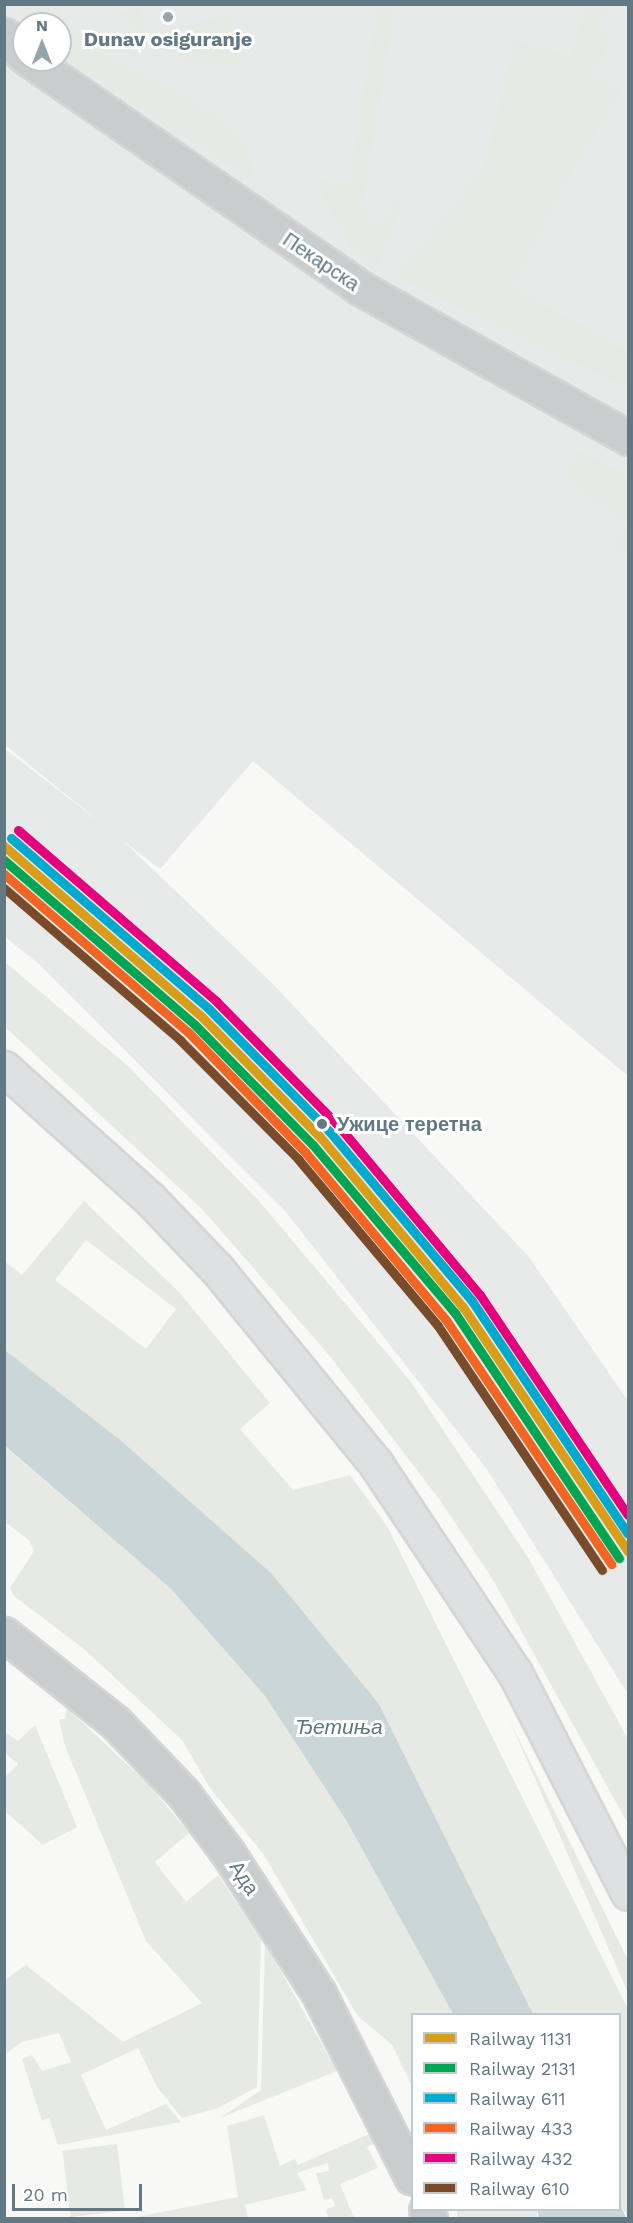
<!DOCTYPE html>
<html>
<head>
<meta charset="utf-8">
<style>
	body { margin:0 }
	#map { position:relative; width:633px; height:2223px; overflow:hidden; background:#f8f8f7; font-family:"Work Sans",sans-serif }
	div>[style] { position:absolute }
	.built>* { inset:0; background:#e7eae9 }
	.green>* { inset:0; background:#e7eae4; transform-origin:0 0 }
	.water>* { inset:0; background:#cbd6d8 }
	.roads { filter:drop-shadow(2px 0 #d4d5d5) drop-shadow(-2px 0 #d4d5d5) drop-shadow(0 2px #d4d5d5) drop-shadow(0 -2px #d4d5d5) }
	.minor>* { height:33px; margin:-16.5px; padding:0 16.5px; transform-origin:16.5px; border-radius:16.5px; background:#cacdcd }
	.tertiary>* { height:33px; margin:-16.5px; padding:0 16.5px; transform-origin:16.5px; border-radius:16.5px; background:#cacdcd }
	.primary>* { height:33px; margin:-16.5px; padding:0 16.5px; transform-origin:16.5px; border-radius:16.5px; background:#dfe0e1 }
	.rail-1>* { height:9px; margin:-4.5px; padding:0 4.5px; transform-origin:4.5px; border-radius:4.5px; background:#d99d1a }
	.rail-2>* { height:9px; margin:-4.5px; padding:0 4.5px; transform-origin:4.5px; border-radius:4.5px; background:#00a651 }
	.rail-3>* { height:9px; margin:-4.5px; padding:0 4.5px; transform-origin:4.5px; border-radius:4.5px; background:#00a9ce }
	.rail-4>* { height:9px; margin:-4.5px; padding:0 4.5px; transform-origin:4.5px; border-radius:4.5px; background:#f26522 }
	.rail-5>* { height:9px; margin:-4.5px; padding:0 4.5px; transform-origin:4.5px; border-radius:4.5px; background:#e5007d }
	.rail-6>* { height:9px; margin:-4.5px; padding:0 4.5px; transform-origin:4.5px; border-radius:4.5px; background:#7a4b2a }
	.dots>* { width:16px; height:16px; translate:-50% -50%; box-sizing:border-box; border:3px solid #fff; border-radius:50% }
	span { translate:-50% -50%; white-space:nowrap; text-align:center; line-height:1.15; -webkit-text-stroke:6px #fff; paint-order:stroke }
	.poi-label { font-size:20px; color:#627883; font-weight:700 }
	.street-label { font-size:20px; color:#627883 }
	.stop-label { font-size:20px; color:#627883; font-weight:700 }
	.left { translate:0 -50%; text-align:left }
	.water-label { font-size:21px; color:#5d787d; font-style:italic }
	.frame { position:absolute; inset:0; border:6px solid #627883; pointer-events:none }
	.legend { position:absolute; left:411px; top:2013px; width:210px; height:198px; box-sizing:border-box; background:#fff; border:2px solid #c0c9cd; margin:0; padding:8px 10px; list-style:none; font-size:18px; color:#627883 }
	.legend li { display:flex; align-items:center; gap:12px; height:30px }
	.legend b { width:30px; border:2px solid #c0c9cd }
	.north { position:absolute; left:12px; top:12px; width:60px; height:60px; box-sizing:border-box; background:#fff; border:2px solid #c0c9cd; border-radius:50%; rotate:0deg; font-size:16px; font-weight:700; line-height:24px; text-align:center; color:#627883 }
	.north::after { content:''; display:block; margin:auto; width:21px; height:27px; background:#96a5ac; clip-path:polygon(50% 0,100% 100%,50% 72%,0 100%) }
	.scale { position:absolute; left:12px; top:2184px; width:130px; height:27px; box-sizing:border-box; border:3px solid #627883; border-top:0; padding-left:8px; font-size:18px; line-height:21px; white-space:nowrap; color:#627883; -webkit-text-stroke:4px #fff; paint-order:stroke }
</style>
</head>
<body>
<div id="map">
	<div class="built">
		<div style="clip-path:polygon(evenodd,5px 5px,628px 5px,628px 1076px,253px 761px,160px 869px,122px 840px,273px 984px,529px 1257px,628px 1401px,628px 1694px,486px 1468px,286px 1212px,39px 964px,5px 937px,5px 749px,106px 827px,5px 745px,5px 5px,24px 24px,60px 24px,60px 60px,24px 60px,24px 24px)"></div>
	</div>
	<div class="green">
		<div style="clip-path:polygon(586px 4px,610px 5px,597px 25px,614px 36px,592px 74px,621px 91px,564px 185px,512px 287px,628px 351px,628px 389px,396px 276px,485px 166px,514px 41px,571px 56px)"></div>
		<div style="clip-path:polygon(17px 5px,53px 5px,74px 30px,119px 64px,181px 94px,232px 129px,248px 150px,255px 181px,65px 59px,60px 55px,60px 24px,27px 24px)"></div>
		<div style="clip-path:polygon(377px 5px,395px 5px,362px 207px,374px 226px,407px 192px,378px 266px,351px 248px,314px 179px,349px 185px)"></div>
		<div style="clip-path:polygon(140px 8px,146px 32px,231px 16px,236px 33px,245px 31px,244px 57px,231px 65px,185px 62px,117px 14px)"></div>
		<div style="clip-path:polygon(579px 450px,628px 477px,628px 556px,614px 544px,627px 526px,565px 475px)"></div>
		<div style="clip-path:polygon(5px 962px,128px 1066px,260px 1202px,411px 1382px,529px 1559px,628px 1739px,628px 1824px,493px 1580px,439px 1499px,329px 1355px,202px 1209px,5px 1027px)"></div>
		<div style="clip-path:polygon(evenodd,84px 1201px,179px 1292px,270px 1403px,240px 1429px,293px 1490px,350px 1475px,387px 1526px,628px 2009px,628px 2218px,620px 2203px,620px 2014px,533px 2014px,379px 1704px,119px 1439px,5px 1350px,4px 1261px,22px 1275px,84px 1201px,86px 1240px,176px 1309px,146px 1349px,55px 1280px,86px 1240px)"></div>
		<div style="clip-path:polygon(4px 1446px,170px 1588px,265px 1696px,346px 1820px,453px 2014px,412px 2014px,412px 2086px,392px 2045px,357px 2015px,264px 1855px,210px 1788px,182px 1740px,84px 1649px,14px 1596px,10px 1588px,34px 1551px,29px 1540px,5px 1522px)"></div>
		<div style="clip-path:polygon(67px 1708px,149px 1785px,189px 1833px,155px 1862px,186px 1902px,218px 1875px,261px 1938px,257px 2087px,218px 2108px,182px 2118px,157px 2087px,138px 2048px,81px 2075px,106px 2130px,166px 2104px,181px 2122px,58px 2145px,49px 2118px,42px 2121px,22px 2059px,32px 2055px,42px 2071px,71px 2062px,59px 2033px,22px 2042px,5px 2054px,5px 1980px,26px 1965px,123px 2042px,202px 2003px,146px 1941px,65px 1746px,59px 1719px,65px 1719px)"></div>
		<div style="clip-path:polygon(509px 1719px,628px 1960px,628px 1993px)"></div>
		<div style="clip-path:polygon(35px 1725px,77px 1827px,43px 1845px,5px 1811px,5px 1777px,18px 1764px,5px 1753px,5px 1732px,18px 1741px)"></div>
		<div style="clip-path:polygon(265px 1943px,337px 2071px,220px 2118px,261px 2090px)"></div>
		<div style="clip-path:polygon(264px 2115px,280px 2166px,295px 2159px,298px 2165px,369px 2134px,375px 2143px,367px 2147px,378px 2168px,340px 2184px,354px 2218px,328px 2218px,326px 2209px,335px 2206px,332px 2198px,324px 2200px,316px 2173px,329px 2171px,328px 2163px,297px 2173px,307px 2190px,245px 2205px,248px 2218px,131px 2218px,238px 2197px,227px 2126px)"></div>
		<div style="left:117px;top:2144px;width:67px;height:55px;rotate:83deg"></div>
		<div style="left:457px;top:2210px;width:80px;height:8px"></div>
	</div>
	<div class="water">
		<div style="clip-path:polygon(5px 1350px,119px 1439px,271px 1573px,379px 1704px,533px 2014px,453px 2014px,346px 1820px,265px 1696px,170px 1588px,5px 1446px)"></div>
		<div style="clip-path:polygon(620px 2203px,626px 2218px,539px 2218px,537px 2210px,620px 2210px)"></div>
	</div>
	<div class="roads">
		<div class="minor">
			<div style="left:4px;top:35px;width:29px;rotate:46deg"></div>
			<div style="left:30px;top:60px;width:401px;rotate:34.6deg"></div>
			<div style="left:360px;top:288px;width:307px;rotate:29.2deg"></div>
		</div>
		<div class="tertiary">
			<div style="left:4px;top:1634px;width:142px;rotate:38.4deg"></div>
			<div style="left:115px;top:1722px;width:100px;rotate:46.2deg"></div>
			<div style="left:184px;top:1794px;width:74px;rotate:53.3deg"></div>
			<div style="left:228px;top:1853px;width:166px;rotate:57.1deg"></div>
			<div style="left:318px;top:1992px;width:208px;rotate:63.2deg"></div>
			<div style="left:426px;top:2210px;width:9px;rotate:63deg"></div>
		</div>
		<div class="primary">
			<div style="left:4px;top:1068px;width:196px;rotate:41.9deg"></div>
			<div style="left:150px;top:1199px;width:97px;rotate:46.3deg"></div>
			<div style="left:217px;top:1269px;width:252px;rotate:50.8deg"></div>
			<div style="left:376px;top:1464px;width:251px;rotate:56.4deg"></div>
			<div style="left:515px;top:1673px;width:247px;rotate:62.8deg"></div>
		</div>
	</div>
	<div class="rail-1">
		<div style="left:4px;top:846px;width:262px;rotate:40.8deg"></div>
		<div style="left:202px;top:1017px;width:170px;rotate:45.5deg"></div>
		<div style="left:321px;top:1138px;width:221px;rotate:50deg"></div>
		<div style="left:463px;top:1307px;width:295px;rotate:56deg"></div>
	</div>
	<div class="rail-2">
		<div style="left:4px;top:860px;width:252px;rotate:40.8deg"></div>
		<div style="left:195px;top:1025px;width:168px;rotate:45.5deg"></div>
		<div style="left:313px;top:1145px;width:220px;rotate:49.8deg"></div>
		<div style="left:455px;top:1313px;width:295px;rotate:56.2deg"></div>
	</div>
	<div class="rail-3">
		<div style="left:11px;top:838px;width:262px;rotate:40.8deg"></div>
		<div style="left:209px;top:1009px;width:171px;rotate:45.5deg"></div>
		<div style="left:329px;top:1131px;width:222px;rotate:49.9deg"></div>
		<div style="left:472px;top:1301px;width:280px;rotate:56.2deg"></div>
	</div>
	<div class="rail-4">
		<div style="left:4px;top:874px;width:243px;rotate:40.7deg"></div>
		<div style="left:188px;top:1032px;width:168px;rotate:45.7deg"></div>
		<div style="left:305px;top:1152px;width:219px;rotate:50deg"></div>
		<div style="left:446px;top:1320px;width:295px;rotate:55.9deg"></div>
	</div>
	<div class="rail-5">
		<div style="left:18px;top:830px;width:262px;rotate:40.8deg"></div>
		<div style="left:216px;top:1001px;width:173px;rotate:45.5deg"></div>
		<div style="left:337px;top:1124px;width:223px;rotate:50.1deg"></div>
		<div style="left:480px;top:1295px;width:265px;rotate:56.1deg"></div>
	</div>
	<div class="rail-6">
		<div style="left:4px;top:888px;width:233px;rotate:40.8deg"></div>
		<div style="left:180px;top:1040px;width:168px;rotate:45.2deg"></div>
		<div style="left:298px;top:1159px;width:218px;rotate:50deg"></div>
		<div style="left:438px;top:1326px;width:294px;rotate:56.1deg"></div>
	</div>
	<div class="dots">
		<div style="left:168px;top:17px;background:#96a5ac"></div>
		<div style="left:322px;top:1124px;background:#627883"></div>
	</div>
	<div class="poi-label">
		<span style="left:168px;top:39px">Dunav osiguranje</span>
	</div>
	<div class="street-label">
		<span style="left:321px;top:262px;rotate:34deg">Пекарска</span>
		<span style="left:244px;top:1878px;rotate:57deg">Ада</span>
	</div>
	<div class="stop-label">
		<span class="left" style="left:337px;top:1124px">Ужице теретна</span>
	</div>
	<div class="water-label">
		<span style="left:339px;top:1727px">Ђетиња</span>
	</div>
	<div class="frame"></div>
	<ul class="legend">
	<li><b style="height:8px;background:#d99d1a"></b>Railway 1131</li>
	<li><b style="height:8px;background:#00a651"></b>Railway 2131</li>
	<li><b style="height:8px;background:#00a9ce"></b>Railway 611</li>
	<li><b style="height:8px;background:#f26522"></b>Railway 433</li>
	<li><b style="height:8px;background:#e5007d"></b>Railway 432</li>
	<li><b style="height:8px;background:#7a4b2a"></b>Railway 610</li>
	</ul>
	<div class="north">N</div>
	<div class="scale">20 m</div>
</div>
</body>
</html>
